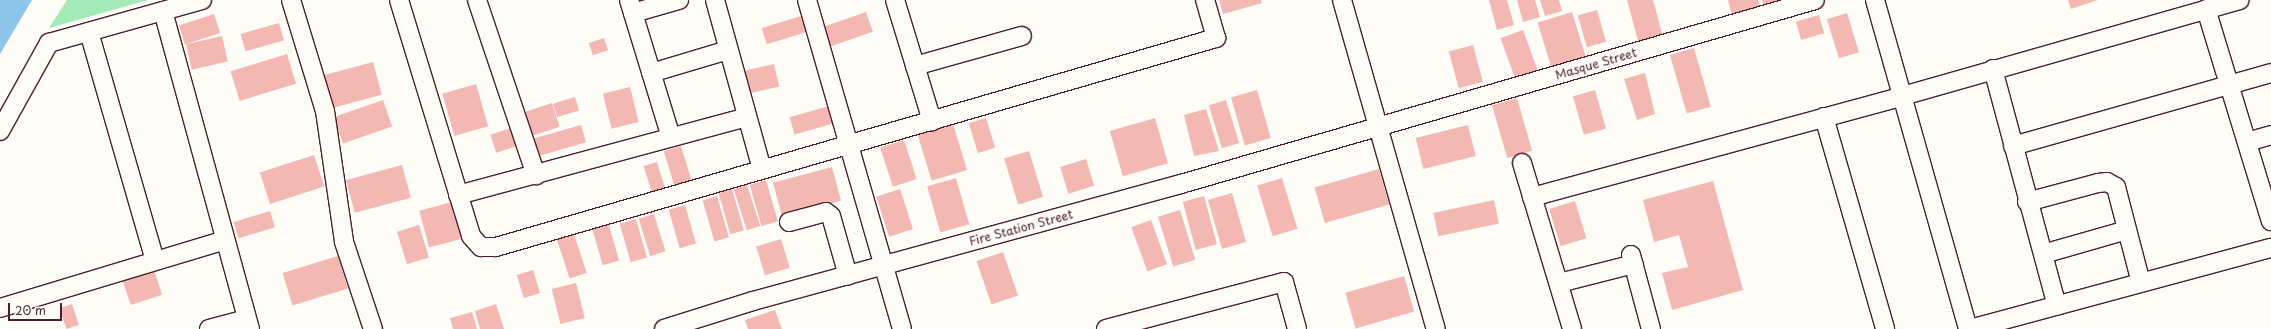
<!DOCTYPE html>
<html>
<head>
<meta charset="utf-8">
<style>
	body { margin:0 }
	#map { position:relative; width:2271px; height:329px; overflow:hidden; background:#fdfcf7; font-family:"Playpen Sans",sans-serif }
	div>[style] { position:absolute }
	.green>* { inset:0; background:#a3eab8 }
	.water>* { inset:0; background:#8dc4ec }
	.building>* { inset:0; background:#f4b8b3; transform-origin:0 0 }
	.roads { filter:drop-shadow(1px 0 #4a1f2b) drop-shadow(-1px 0 #4a1f2b) drop-shadow(0 1px #4a1f2b) drop-shadow(0 -1px #4a1f2b) }
	.minor>* { height:18px; margin:-9px; padding:0 9px; transform-origin:9px; border-radius:9px; background:#fdfcf7 }
	span { translate:-50% -50%; white-space:nowrap; text-align:center; line-height:1.15; -webkit-text-stroke:3px #fdfcf7; paint-order:stroke }
	.street-label { font-size:12px; color:#4a1f2b }
	.scale { position:absolute; left:8px; top:303px; width:54px; height:18px; box-sizing:border-box; border:2px solid #4a1f2b; border-top:0; padding-left:5px; font-size:12px; line-height:14px; white-space:nowrap; color:#4a1f2b; -webkit-text-stroke:3px #fdfcf7; paint-order:stroke }
</style>
</head>
<body>
<div id="map">
	<div class="green">
		<div style="clip-path:polygon(67px 0,148px 0,49px 28px)"></div>
	</div>
	<div class="water">
		<div style="clip-path:polygon(0 0,32px 0,0 54px)"></div>
	</div>
	<div class="building">
		<div style="clip-path:polygon(1219px 0,1261px 0,1262px 3px,1223px 14px)"></div>
		<div style="clip-path:polygon(1489px 0,1507px 0,1514px 25px,1497px 30px)"></div>
		<div style="clip-path:polygon(1517px 0,1535px 0,1540px 17px,1523px 22px)"></div>
		<div style="clip-path:polygon(1540px 0,1559px 0,1562px 11px,1545px 16px)"></div>
		<div style="clip-path:polygon(1627px 0,1653px 0,1663px 37px,1639px 44px)"></div>
		<div style="clip-path:polygon(1728px 0,1758px 0,1760px 8px,1732px 16px)"></div>
		<div style="clip-path:polygon(1762px 0,1788px 0,1764px 7px)"></div>
		<div style="clip-path:polygon(2068px 0,2098px 0,2071px 9px)"></div>
		<div style="left:1597px;top:10px;width:33px;height:20px;rotate:74deg"></div>
		<div style="left:866px;top:12px;width:21px;height:45px;rotate:71deg"></div>
		<div style="left:1572px;top:12px;width:49px;height:36px;rotate:73deg"></div>
		<div style="left:1847px;top:13px;width:41px;height:21px;rotate:73deg"></div>
		<div style="left:214px;top:14px;width:20px;height:37px;rotate:72deg"></div>
		<div style="left:1819px;top:15px;width:19px;height:24px;rotate:74deg"></div>
		<div style="left:801px;top:16px;width:17px;height:41px;rotate:73deg"></div>
		<div style="left:279px;top:23px;width:18px;height:40px;rotate:74deg"></div>
		<div style="left:1523px;top:30px;width:48px;height:24px;rotate:70deg"></div>
		<div style="left:222px;top:36px;width:26px;height:37px;rotate:77deg"></div>
		<div style="left:604px;top:38px;width:13px;height:16px;rotate:72deg"></div>
		<div style="left:1473px;top:45px;width:38px;height:25px;rotate:75deg"></div>
		<div style="left:1694px;top:48px;width:61px;height:25px;rotate:74deg"></div>
		<div style="left:287px;top:54px;width:31px;height:59px;rotate:73deg"></div>
		<div style="left:373px;top:62px;width:34px;height:54px;rotate:75deg"></div>
		<div style="left:774px;top:64px;width:23px;height:30px;rotate:77deg"></div>
		<div style="clip-path:polygon(1645px 73px,1655px 114px,1637px 120px,1624px 79px)"></div>
		<div style="left:476px;top:84px;width:44px;height:35px;rotate:74deg"></div>
		<div style="left:630px;top:87px;width:36px;height:28px;rotate:76deg"></div>
		<div style="left:1257px;top:90px;width:50px;height:27px;rotate:74deg"></div>
		<div style="left:1595px;top:90px;width:40px;height:23px;rotate:74deg"></div>
		<div style="left:575px;top:97px;width:14px;height:23px;rotate:73deg"></div>
		<div style="left:1517px;top:98px;width:55px;height:26px;rotate:74deg"></div>
		<div style="left:383px;top:100px;width:28px;height:52px;rotate:71deg"></div>
		<div style="left:1226px;top:100px;width:45px;height:18px;rotate:73deg"></div>
		<div style="left:552px;top:103px;width:25px;height:32px;rotate:72deg"></div>
		<div style="left:829px;top:106px;width:18px;height:41px;rotate:74deg"></div>
		<div style="clip-path:polygon(1206px 109px,1219px 151px,1194px 156px,1184px 115px)"></div>
		<div style="left:986px;top:118px;width:31px;height:18px;rotate:73deg"></div>
		<div style="left:1155px;top:118px;width:47px;height:47px;rotate:74deg"></div>
		<div style="left:953px;top:124px;width:48px;height:37px;rotate:73deg"></div>
		<div style="left:581px;top:125px;width:18px;height:52px;rotate:74deg"></div>
		<div style="left:1468px;top:125px;width:32px;height:54px;rotate:76deg"></div>
		<div style="left:517px;top:126px;width:19px;height:28px;rotate:72deg"></div>
		<div style="left:904px;top:140px;width:41px;height:25px;rotate:72deg"></div>
		<div style="left:681px;top:146px;width:41px;height:18px;rotate:73deg"></div>
		<div style="left:1029px;top:151px;width:48px;height:26px;rotate:73deg"></div>
		<div style="left:314px;top:155px;width:33px;height:57px;rotate:72deg"></div>
		<div style="left:1086px;top:159px;width:28px;height:27px;rotate:73deg"></div>
		<div style="left:657px;top:162px;width:28px;height:14px;rotate:73deg"></div>
		<div style="left:402px;top:165px;width:34px;height:58px;rotate:75deg"></div>
		<div style="left:832px;top:167px;width:35px;height:61px;rotate:75deg"></div>
		<div style="left:1379px;top:169px;width:37px;height:67px;rotate:74deg"></div>
		<div style="left:956px;top:178px;width:48px;height:30px;rotate:74deg"></div>
		<div style="left:1282px;top:178px;width:53px;height:26px;rotate:73deg"></div>
		<div style="left:766px;top:180px;width:43px;height:17px;rotate:74deg"></div>
		<div style="clip-path:polygon(1713px 181px,1743px 290px,1672px 310px,1662px 273px,1688px 267px,1679px 235px,1654px 242px,1643px 200px)"></div>
		<div style="left:747px;top:185px;width:43px;height:14px;rotate:72deg"></div>
		<div style="left:732px;top:189px;width:43px;height:14px;rotate:74deg"></div>
		<div style="left:900px;top:189px;width:42px;height:25px;rotate:72deg"></div>
		<div style="left:1232px;top:193px;width:51px;height:25px;rotate:74deg"></div>
		<div style="left:717px;top:196px;width:43px;height:15px;rotate:74deg"></div>
		<div style="left:1204px;top:196px;width:50px;height:22px;rotate:75deg"></div>
		<div style="left:1494px;top:200px;width:24px;height:62px;rotate:78deg"></div>
		<div style="left:456px;top:201px;width:38px;height:38px;rotate:75deg"></div>
		<div style="left:1575px;top:201px;width:39px;height:27px;rotate:73deg"></div>
		<div style="left:685px;top:205px;width:40px;height:17px;rotate:74deg"></div>
		<div style="left:1180px;top:210px;width:52px;height:23px;rotate:73deg"></div>
		<div style="left:270px;top:211px;width:17px;height:38px;rotate:73deg"></div>
		<div style="left:654px;top:214px;width:39px;height:16px;rotate:73deg"></div>
		<div style="left:636px;top:219px;width:40px;height:17px;rotate:74deg"></div>
		<div style="left:1151px;top:220px;width:47px;height:21px;rotate:70deg"></div>
		<div style="left:608px;top:222px;width:40px;height:17px;rotate:74deg"></div>
		<div style="left:419px;top:225px;width:34px;height:23px;rotate:73deg"></div>
		<div style="left:574px;top:234px;width:41px;height:18px;rotate:72deg"></div>
		<div style="left:781px;top:239px;width:30px;height:26px;rotate:73deg"></div>
		<div style="left:1003px;top:252px;width:46px;height:28px;rotate:71deg"></div>
		<div style="left:338px;top:256px;width:34px;height:58px;rotate:73deg"></div>
		<div style="left:154px;top:270px;width:26px;height:33px;rotate:72deg"></div>
		<div style="left:533px;top:270px;width:24px;height:17px;rotate:73deg"></div>
		<div style="left:1404px;top:276px;width:37px;height:61px;rotate:74deg"></div>
		<div style="left:576px;top:283px;width:36px;height:25px;rotate:76deg"></div>
		<div style="left:72px;top:304px;width:22px;height:13px;rotate:72deg"></div>
		<div style="clip-path:polygon(496px 304px,504px 329px,480px 329px,475px 311px)"></div>
		<div style="clip-path:polygon(775px 310px,782px 329px,748px 329px,745px 320px)"></div>
		<div style="clip-path:polygon(472px 312px,477px 329px,453px 329px,450px 318px)"></div>
	</div>
	<div class="roads">
		<div class="minor">
			<div style="left:291px;top:0;width:116px;rotate:73deg"></div>
			<div style="left:325px;top:111px;width:132px;rotate:81.7deg"></div>
			<div style="left:344px;top:242px;width:92px;rotate:71.6deg"></div>
			<div style="left:399px;top:0;width:247px;rotate:73deg"></div>
			<div style="left:471px;top:236px;width:15px;rotate:48deg"></div>
			<div style="left:481px;top:247px;width:15px"></div>
			<div style="left:496px;top:247px;width:750px;rotate:-16.19deg"></div>
			<div style="left:1216px;top:38px;width:40px;rotate:-106deg"></div>
			<div style="left:477px;top:0;width:185px;rotate:71.4deg"></div>
			<div style="left:629px;top:0;width:143px;rotate:73deg"></div>
			<div style="left:715px;top:0;width:176px;rotate:74.5deg"></div>
			<div style="left:807px;top:0;width:342px;rotate:73.9deg"></div>
			<div style="left:895px;top:0;width:127px;rotate:73deg"></div>
			<div style="left:1342px;top:0;width:342px;rotate:74.1deg"></div>
			<div style="left:1875px;top:0;width:342px;rotate:74.2deg"></div>
			<div style="left:2206px;top:9px;width:222px;rotate:73deg"></div>
			<div style="left:163px;top:11px;width:330px;rotate:74.7deg"></div>
			<div style="left:633px;top:13px;width:48px;rotate:-15.8deg"></div>
			<div style="left:89px;top:32px;width:238px;rotate:73.9deg"></div>
			<div style="left:915px;top:66px;width:111px;rotate:-15.7deg"></div>
			<div style="left:1993px;top:69px;width:245px;rotate:74.9deg"></div>
			<div style="left:651px;top:73px;width:80px;rotate:-16.6deg"></div>
			<div style="left:1824px;top:117px;width:221px;rotate:73.9deg"></div>
			<div style="left:0;top:131px;width:101px;rotate:-60.9deg"></div>
			<div style="left:49px;top:43px;width:159px;rotate:-15.7deg"></div>
			<div style="left:2247px;top:142px;width:25px;rotate:-16deg"></div>
			<div style="left:2013px;top:146px;width:268px;rotate:-15.8deg"></div>
			<div style="left:1522px;top:163px;width:173px;rotate:73.2deg"></div>
			<div style="left:458px;top:195px;width:299px;rotate:-15.1deg"></div>
			<div style="left:1532px;top:197px;width:385px;rotate:-15.2deg"></div>
			<div style="left:1903px;top:96px;width:350px;rotate:-15.9deg"></div>
			<div style="left:2027px;top:202px;width:73px;rotate:-15deg"></div>
			<div style="left:2098px;top:183px;width:9px;rotate:-6deg"></div>
			<div style="left:2107px;top:182px;width:10px;rotate:29deg"></div>
			<div style="left:2116px;top:187px;width:99px;rotate:75.4deg"></div>
			<div style="left:789px;top:222px;width:38px;rotate:-15deg"></div>
			<div style="left:826px;top:212px;width:6px;rotate:39deg"></div>
			<div style="left:831px;top:216px;width:62px;rotate:74.2deg"></div>
			<div style="left:2043px;top:254px;width:87px;rotate:-15.9deg"></div>
			<div style="left:1631px;top:255px;width:77px;rotate:74.9deg"></div>
			<div style="left:1559px;top:283px;width:77px;rotate:-14.2deg"></div>
			<div style="left:0;top:308px;width:235px;rotate:-16.8deg"></div>
			<div style="left:209px;top:329px;width:39px;rotate:-15deg"></div>
			<div style="left:664px;top:329px;width:93px;rotate:-17.5deg"></div>
			<div style="left:753px;top:301px;width:444px;rotate:-15.3deg"></div>
			<div style="left:1181px;top:184px;width:660px;rotate:-16.18deg"></div>
			<div style="left:1106px;top:329px;width:184px;rotate:-14.8deg"></div>
			<div style="left:1284px;top:282px;width:49px;rotate:74.5deg"></div>
			<div style="left:1970px;top:329px;width:312px;rotate:-15.1deg"></div>
		</div>
	</div>
	<div class="street-label">
		<span style="left:1596px;top:64px;rotate:-16deg">Masque Street</span>
		<span style="left:1021px;top:228px;rotate:-15deg">Fire Station Street</span>
	</div>
	<div class="scale">20 m</div>
</div>
</body>
</html>
